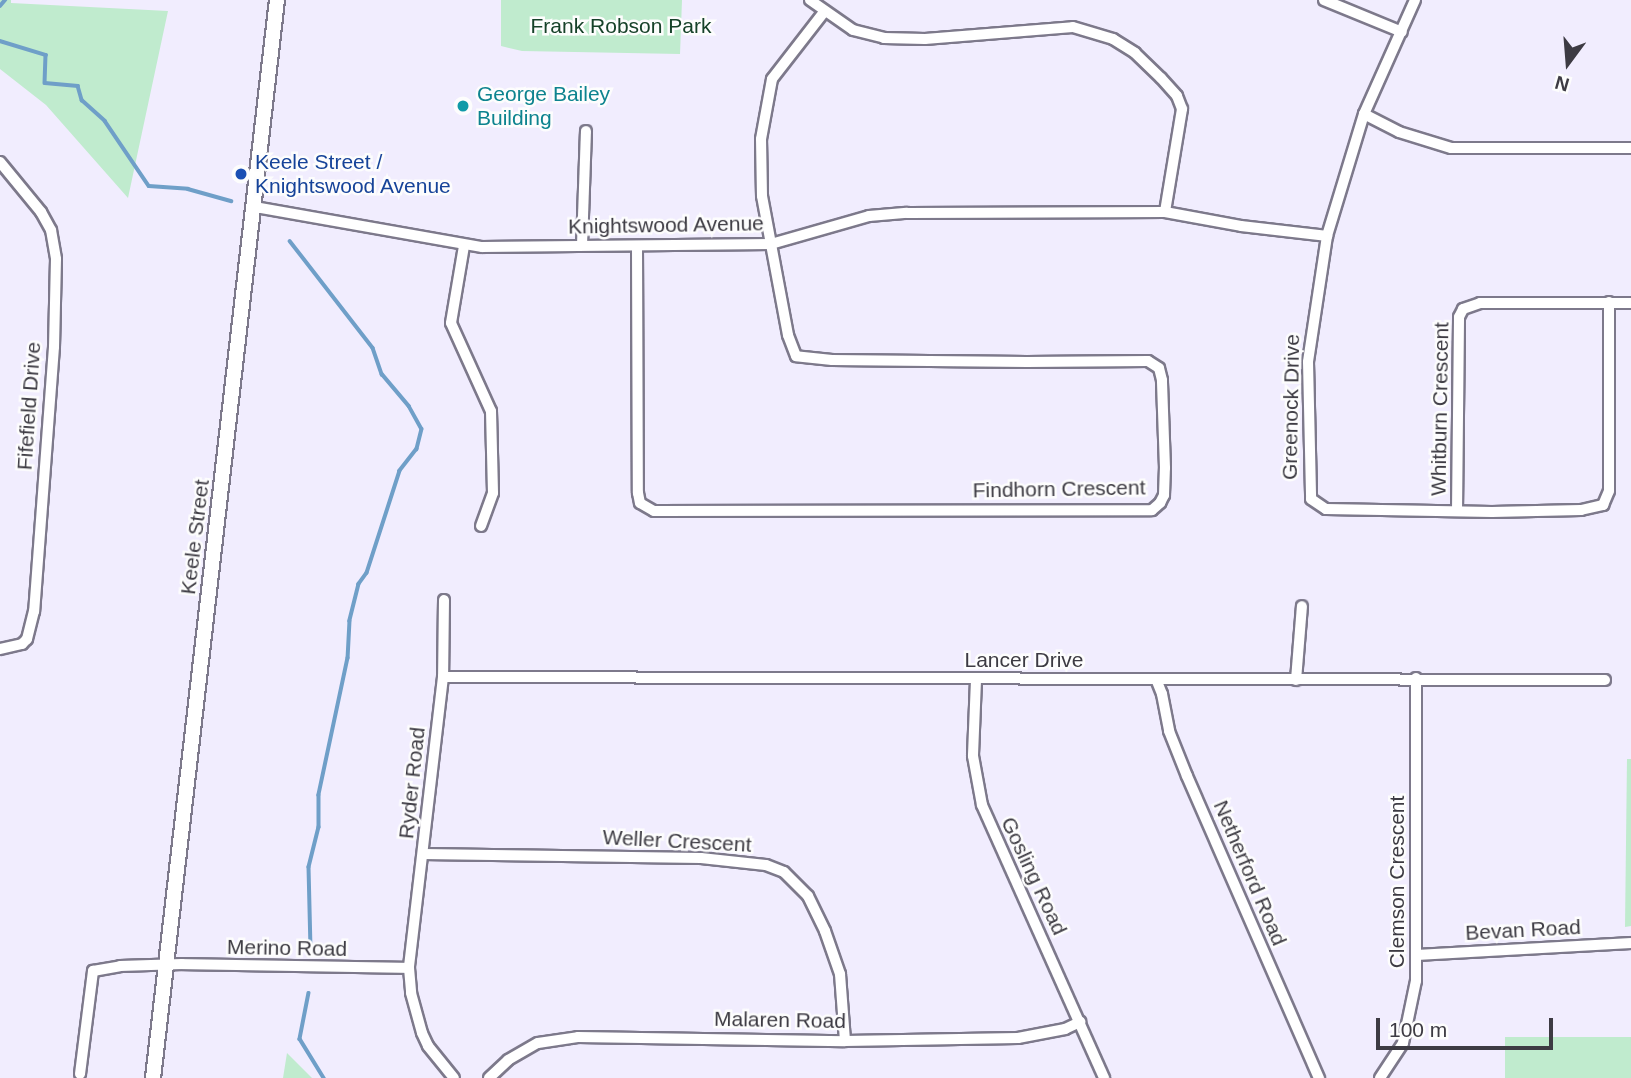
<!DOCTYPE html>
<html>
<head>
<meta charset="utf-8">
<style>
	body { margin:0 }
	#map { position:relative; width:1631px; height:1078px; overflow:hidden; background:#f1edfe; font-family:Helvetica,sans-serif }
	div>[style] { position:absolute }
	.green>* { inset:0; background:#c0ebce; transform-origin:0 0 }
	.stream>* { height:3.5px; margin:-1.75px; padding:0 1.75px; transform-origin:1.75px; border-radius:1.75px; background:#6f9fc8 }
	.roads { filter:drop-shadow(2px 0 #7d798b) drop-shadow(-2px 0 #7d798b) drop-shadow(0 2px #7d798b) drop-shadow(0 -2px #7d798b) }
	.minor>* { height:10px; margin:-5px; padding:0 5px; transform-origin:5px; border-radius:5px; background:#fff }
	.secondary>* { height:14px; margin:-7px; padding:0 7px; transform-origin:7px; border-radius:7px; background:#fff }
	.dots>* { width:19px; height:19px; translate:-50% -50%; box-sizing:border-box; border:4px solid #fdfdfd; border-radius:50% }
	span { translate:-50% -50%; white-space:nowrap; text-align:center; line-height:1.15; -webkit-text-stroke:5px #fdfdfd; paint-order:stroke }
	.park-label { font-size:21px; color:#164229 }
	.culture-label { font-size:21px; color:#0d838f }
	.left { translate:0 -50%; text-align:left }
	.transit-label { font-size:21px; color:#164399 }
	.street-label { font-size:21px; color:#3d3b43 }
	.north { position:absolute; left:1533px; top:28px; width:70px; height:70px; -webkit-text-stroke:5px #fdfdfd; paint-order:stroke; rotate:196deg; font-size:19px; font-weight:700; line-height:28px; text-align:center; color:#3d3b43 }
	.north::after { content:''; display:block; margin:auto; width:24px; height:32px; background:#3d3b43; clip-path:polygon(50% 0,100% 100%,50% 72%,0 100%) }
	.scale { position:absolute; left:1376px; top:1018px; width:177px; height:32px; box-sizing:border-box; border:4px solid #3d3b43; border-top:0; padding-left:9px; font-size:21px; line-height:24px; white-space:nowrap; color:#3d3b43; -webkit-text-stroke:5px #fdfdfd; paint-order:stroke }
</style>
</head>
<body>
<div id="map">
	<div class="green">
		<div style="clip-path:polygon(0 0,11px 0,11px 3px,168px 11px,128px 198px,46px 105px,0 69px)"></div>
		<div style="clip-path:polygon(501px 0,682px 0,680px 54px,522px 51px,501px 46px)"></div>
		<div style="clip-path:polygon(1627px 759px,1631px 759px,1631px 926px,1625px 927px)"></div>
		<div style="left:1631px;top:1037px;width:41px;height:126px;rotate:90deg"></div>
		<div style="clip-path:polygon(287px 1053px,312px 1078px,283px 1078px)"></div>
	</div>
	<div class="stream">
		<div style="left:0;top:6px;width:8px;rotate:-50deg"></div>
		<div style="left:0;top:41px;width:48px;rotate:16.9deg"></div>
		<div style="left:46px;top:55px;width:28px;rotate:92deg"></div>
		<div style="left:45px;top:83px;width:33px;rotate:5deg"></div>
		<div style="left:78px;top:86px;width:15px;rotate:74deg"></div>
		<div style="left:82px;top:100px;width:31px;rotate:42deg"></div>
		<div style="left:105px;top:121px;width:78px;rotate:55.9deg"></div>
		<div style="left:149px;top:186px;width:39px;rotate:4deg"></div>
		<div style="left:188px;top:189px;width:45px;rotate:15.6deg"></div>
		<div style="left:290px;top:241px;width:135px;rotate:52.2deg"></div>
		<div style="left:373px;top:348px;width:28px;rotate:71deg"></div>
		<div style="left:382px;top:374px;width:42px;rotate:49.8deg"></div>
		<div style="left:409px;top:406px;width:26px;rotate:61deg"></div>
		<div style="left:422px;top:429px;width:21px;rotate:104deg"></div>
		<div style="left:417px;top:449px;width:28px;rotate:128deg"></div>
		<div style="left:400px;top:471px;width:107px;rotate:107.9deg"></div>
		<div style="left:367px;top:573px;width:14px;rotate:126deg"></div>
		<div style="left:359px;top:584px;width:38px;rotate:104deg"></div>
		<div style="left:350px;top:621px;width:37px;rotate:93deg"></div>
		<div style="left:348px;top:658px;width:140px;rotate:102deg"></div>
		<div style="left:319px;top:795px;width:32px;rotate:90deg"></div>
		<div style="left:319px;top:827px;width:41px;rotate:104deg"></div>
		<div style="left:309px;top:867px;width:81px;rotate:88.6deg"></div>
		<div style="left:309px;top:993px;width:47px;rotate:101.1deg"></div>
		<div style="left:300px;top:1039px;width:46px;rotate:58.4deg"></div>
	</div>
	<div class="roads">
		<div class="minor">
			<div style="left:810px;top:0;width:52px;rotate:34.9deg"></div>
			<div style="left:853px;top:30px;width:32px;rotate:14deg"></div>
			<div style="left:884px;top:38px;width:41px;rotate:1.4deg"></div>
			<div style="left:925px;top:39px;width:148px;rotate:-4.6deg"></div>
			<div style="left:1073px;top:27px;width:42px;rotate:16.7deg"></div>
			<div style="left:1113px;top:39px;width:26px;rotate:32deg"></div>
			<div style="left:1135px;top:53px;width:36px;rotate:44deg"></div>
			<div style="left:1161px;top:78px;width:24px;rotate:48deg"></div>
			<div style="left:1177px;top:96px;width:14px;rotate:69deg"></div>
			<div style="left:1182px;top:109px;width:104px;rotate:99.4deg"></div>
			<div style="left:1324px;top:0;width:84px;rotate:22.3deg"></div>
			<div style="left:1415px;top:0;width:125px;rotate:114.1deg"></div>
			<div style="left:1364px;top:114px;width:127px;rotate:106.9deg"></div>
			<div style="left:1327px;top:236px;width:127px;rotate:98.6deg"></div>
			<div style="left:1308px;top:362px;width:137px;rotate:88.7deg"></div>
			<div style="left:1311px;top:499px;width:18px;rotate:34deg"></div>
			<div style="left:1326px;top:509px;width:166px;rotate:1deg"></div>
			<div style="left:1492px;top:512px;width:89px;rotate:-1.3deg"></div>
			<div style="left:1581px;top:510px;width:23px;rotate:-13deg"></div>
			<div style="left:1603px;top:505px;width:15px;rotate:-67deg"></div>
			<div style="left:1609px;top:491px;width:189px;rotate:-90deg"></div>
			<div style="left:1364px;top:114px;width:39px;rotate:27deg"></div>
			<div style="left:1399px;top:132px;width:54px;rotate:17.1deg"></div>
			<div style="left:1451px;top:148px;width:180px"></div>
			<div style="left:0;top:162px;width:65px;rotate:50.6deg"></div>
			<div style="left:41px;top:212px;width:21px;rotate:61deg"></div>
			<div style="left:51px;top:230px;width:29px;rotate:80deg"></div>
			<div style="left:56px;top:259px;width:88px;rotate:91.3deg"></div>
			<div style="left:54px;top:347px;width:265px;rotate:94.3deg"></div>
			<div style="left:34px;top:611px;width:29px;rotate:104deg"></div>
			<div style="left:27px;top:639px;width:7px;rotate:135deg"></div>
			<div style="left:22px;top:644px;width:23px;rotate:167deg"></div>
			<div style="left:255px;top:207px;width:230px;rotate:10deg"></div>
			<div style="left:482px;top:247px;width:289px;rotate:-0.6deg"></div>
			<div style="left:771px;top:244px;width:102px;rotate:-15.9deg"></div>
			<div style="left:869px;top:216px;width:38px;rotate:-5deg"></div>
			<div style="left:907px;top:213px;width:258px;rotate:-0.2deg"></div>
			<div style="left:1165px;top:212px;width:77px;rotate:10.4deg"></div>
			<div style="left:1241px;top:226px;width:87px;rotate:6.6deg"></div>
			<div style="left:582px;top:245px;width:114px;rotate:-88deg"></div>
			<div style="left:464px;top:246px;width:78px;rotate:99.6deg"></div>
			<div style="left:451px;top:323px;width:97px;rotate:65.6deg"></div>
			<div style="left:491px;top:411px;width:82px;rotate:88.6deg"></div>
			<div style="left:493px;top:493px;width:35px;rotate:110deg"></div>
			<div style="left:637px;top:247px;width:246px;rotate:89.8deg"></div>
			<div style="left:638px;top:493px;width:10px;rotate:79deg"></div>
			<div style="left:640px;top:503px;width:16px;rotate:30deg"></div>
			<div style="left:654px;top:511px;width:498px;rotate:-0.1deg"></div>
			<div style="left:1152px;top:510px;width:11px;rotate:-41deg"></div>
			<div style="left:1160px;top:503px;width:9px;rotate:-63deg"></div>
			<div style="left:1164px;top:495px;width:27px;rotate:-88deg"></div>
			<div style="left:1165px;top:468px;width:88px;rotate:-92deg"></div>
			<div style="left:1162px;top:380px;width:12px;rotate:-104deg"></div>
			<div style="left:1159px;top:368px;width:13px;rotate:-148deg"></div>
			<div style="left:1148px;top:361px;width:121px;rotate:179.5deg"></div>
			<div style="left:1027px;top:362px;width:195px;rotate:-179.4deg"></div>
			<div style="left:832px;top:360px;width:36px;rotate:-174deg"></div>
			<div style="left:796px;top:356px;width:22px;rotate:-111deg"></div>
			<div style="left:788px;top:335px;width:141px;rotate:-100.6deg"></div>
			<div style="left:762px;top:196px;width:57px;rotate:-91deg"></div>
			<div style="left:761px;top:139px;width:61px;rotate:-79.6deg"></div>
			<div style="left:772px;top:79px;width:85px;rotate:-52.2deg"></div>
			<div style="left:1457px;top:511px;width:194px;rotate:-89.4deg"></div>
			<div style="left:1459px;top:317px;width:9px;rotate:-63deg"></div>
			<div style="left:1463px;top:309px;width:18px;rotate:-19deg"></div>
			<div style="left:1480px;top:303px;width:151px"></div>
			<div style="left:444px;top:600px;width:77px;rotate:90.7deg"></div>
			<div style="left:443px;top:677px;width:293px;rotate:96.7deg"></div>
			<div style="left:409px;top:968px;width:25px;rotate:85deg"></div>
			<div style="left:411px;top:993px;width:41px;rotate:74.6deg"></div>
			<div style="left:422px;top:1033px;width:14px;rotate:65deg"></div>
			<div style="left:428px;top:1046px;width:41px;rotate:50.9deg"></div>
			<div style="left:443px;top:677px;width:1162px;rotate:0.15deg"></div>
			<div style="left:1156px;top:679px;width:16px;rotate:68deg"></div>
			<div style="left:1162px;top:694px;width:38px;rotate:79deg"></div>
			<div style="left:1169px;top:731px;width:48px;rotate:68.2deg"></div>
			<div style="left:1187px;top:776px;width:330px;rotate:66.4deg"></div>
			<div style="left:976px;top:680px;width:76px;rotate:92.3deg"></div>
			<div style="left:973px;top:756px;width:50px;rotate:79.6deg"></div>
			<div style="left:982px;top:805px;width:299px;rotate:65.9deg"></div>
			<div style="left:1296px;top:680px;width:74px;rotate:-85.4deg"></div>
			<div style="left:423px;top:854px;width:278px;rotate:0.8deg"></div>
			<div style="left:701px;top:858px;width:65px;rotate:6.1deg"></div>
			<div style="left:766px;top:865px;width:19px;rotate:21deg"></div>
			<div style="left:784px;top:872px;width:34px;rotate:45deg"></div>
			<div style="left:808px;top:896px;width:39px;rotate:64deg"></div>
			<div style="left:825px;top:931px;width:46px;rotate:70.8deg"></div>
			<div style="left:840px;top:974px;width:67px;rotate:85.7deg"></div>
			<div style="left:1417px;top:955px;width:214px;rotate:-3.2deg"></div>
			<div style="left:80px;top:1074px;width:104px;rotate:-82.8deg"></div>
			<div style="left:93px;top:971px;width:27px;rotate:-10deg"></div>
			<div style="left:120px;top:966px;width:62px;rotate:-1.8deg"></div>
			<div style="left:182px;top:964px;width:227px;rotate:1deg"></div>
			<div style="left:489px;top:1078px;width:26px;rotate:-43deg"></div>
			<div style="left:508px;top:1060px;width:34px;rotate:-30deg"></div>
			<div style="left:538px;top:1043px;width:40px;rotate:-8.5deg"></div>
			<div style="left:578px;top:1037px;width:267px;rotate:0.9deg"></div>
			<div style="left:845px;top:1041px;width:173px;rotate:-1deg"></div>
			<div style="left:1018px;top:1038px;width:48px;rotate:-10.8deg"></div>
			<div style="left:1065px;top:1029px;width:17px;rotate:-25deg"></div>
			<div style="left:1380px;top:1078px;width:42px;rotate:-56.7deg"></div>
			<div style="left:1403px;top:1043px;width:63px;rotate:-78.2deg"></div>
			<div style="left:1416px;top:981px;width:303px;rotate:-90deg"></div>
		</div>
		<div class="secondary">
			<div style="left:153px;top:1078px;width:1085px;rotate:-83.44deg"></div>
		</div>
	</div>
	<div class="dots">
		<div style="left:463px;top:106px;background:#0f9aa8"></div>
		<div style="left:241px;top:174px;background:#1a4fb4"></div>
	</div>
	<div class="park-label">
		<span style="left:621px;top:26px">Frank Robson Park</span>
	</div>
	<div class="culture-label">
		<span class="left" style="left:477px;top:106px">George Bailey<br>Building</span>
	</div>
	<div class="transit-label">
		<span class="left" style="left:255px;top:174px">Keele Street /<br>Knightswood Avenue</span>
	</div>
	<div class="street-label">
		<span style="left:666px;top:225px;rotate:-1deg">Knightswood Avenue</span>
		<span style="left:29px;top:406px;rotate:-86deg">Fifefield Drive</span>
		<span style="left:1291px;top:407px;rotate:-89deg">Greenock Drive</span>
		<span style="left:1440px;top:409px;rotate:-89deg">Whitburn Crescent</span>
		<span style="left:1059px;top:489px;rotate:-1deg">Findhorn Crescent</span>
		<span style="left:195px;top:537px;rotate:-83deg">Keele Street</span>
		<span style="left:1024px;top:660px">Lancer Drive</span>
		<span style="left:412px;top:783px;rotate:-84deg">Ryder Road</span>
		<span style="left:677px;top:841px;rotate:3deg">Weller Crescent</span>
		<span style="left:1250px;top:873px;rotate:67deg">Netherford Road</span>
		<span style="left:1034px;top:876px;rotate:65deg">Gosling Road</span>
		<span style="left:1397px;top:882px;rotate:-90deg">Clemson Crescent</span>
		<span style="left:1523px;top:930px;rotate:-3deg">Bevan Road</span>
		<span style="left:287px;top:948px;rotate:1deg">Merino Road</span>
		<span style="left:780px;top:1020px;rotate:1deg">Malaren Road</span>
	</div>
	<div class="north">N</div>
	<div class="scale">100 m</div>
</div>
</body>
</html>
